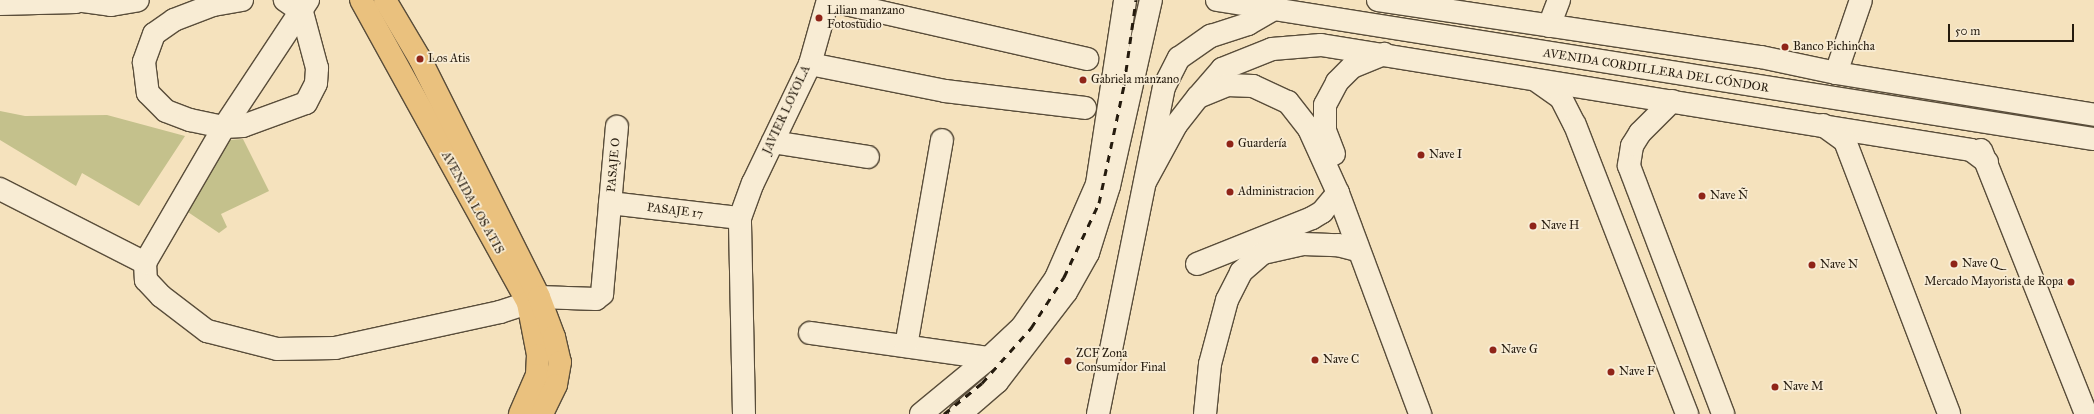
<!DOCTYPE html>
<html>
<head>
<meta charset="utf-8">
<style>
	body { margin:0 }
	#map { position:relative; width:2094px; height:414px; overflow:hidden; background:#f5e2bd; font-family:"IM FELL Great Primer",serif }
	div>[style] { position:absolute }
	.green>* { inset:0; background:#c4c18c }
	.roads { filter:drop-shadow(1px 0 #594d3a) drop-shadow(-1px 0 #594d3a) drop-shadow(0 1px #594d3a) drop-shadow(0 -1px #594d3a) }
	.minor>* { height:22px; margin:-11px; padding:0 11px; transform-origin:11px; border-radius:11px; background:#f8ecd4 }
	.major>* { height:22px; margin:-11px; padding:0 11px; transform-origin:11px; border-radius:11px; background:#eac17e }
	.rail>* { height:3px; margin-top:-1.5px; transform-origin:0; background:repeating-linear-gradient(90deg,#251b0e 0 7px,transparent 0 14px) }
	.dots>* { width:11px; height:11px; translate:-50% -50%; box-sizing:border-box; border:2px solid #f8ecd4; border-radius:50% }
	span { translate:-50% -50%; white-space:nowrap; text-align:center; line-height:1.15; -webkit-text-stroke:3.5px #f8ecd4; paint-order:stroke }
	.poi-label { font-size:12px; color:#251b0e }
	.left { translate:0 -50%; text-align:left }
	.right { translate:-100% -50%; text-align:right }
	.street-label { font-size:12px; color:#251b0e }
	.scale { position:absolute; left:1948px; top:24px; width:126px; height:18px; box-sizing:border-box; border:2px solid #251b0e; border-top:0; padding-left:5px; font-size:12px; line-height:14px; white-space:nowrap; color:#251b0e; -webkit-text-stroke:3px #f8ecd4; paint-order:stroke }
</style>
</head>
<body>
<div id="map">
	<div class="green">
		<div style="clip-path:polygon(0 111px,25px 116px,107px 115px,185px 136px,139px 206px,82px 173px,76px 186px,0 140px)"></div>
		<div style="clip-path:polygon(243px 139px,269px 191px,221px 214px,227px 227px,219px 233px,176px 204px,218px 141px)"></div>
	</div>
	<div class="roads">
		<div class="minor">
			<div style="left:76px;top:0;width:35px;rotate:8deg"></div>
			<div style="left:111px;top:5px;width:27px;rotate:-10deg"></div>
			<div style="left:242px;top:0;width:29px;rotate:170deg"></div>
			<div style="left:213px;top:5px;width:42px;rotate:159deg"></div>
			<div style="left:174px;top:20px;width:24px;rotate:145deg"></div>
			<div style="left:154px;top:34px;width:30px;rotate:110deg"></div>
			<div style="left:144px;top:62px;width:31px;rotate:83deg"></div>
			<div style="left:148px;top:93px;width:25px;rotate:45deg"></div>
			<div style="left:166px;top:111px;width:26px;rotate:21deg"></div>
			<div style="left:190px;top:120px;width:35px;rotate:12deg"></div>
			<div style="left:224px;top:127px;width:19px;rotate:-3deg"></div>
			<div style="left:243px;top:126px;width:67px;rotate:-20.1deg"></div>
			<div style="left:306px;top:103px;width:22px;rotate:-63deg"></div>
			<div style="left:316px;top:83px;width:15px;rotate:-86deg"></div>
			<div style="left:317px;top:68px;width:58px;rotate:-105deg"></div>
			<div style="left:302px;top:12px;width:21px;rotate:-145deg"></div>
			<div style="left:308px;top:0;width:152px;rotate:123.5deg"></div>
			<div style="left:224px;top:127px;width:157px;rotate:120.2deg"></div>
			<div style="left:145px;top:263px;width:17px;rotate:87deg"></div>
			<div style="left:146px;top:280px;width:22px;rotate:47deg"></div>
			<div style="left:161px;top:296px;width:58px;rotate:37.3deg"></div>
			<div style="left:207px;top:331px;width:72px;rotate:14.4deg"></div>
			<div style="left:277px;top:349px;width:58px;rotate:-1deg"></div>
			<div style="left:335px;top:348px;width:169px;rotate:-12.3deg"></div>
			<div style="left:500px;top:312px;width:29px;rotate:-18deg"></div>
			<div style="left:828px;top:0;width:266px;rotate:12.8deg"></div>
			<div style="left:1217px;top:0;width:888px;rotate:9.01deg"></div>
			<div style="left:1378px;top:0;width:387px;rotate:8.5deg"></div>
			<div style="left:1761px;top:57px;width:77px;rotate:12deg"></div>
			<div style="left:1836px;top:73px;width:261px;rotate:9.2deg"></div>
			<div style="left:0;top:4px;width:76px;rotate:-1.5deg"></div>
			<div style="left:1549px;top:26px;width:28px;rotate:-69deg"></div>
			<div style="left:810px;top:64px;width:138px;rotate:11.3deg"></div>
			<div style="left:945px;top:91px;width:141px;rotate:6.9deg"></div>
			<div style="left:1836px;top:73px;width:77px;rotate:-71.1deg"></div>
			<div style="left:1537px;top:81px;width:29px;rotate:35deg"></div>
			<div style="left:1561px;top:98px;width:30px;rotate:63deg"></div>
			<div style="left:1575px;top:125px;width:310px;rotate:68.8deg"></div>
			<div style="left:1198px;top:97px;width:37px;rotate:-49deg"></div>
			<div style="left:1222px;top:69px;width:54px;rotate:-21.8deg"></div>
			<div style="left:1272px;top:49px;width:49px;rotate:-4.7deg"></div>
			<div style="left:1321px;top:45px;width:658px;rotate:9.18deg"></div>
			<div style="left:1971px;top:150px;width:20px;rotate:37deg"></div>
			<div style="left:1672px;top:101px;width:45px;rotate:135deg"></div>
			<div style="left:1640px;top:133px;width:15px;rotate:122deg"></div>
			<div style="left:1632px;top:146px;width:20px;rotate:99deg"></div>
			<div style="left:1629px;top:166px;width:265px;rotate:69.2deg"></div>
			<div style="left:1823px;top:125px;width:27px;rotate:36deg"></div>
			<div style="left:1845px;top:141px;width:292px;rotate:69.1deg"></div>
			<div style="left:773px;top:142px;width:96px;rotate:9deg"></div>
			<div style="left:1981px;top:150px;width:284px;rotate:68.3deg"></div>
			<div style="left:1334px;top:154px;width:25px;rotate:-111deg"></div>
			<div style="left:1325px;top:131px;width:26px;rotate:-90deg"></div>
			<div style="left:1325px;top:105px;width:26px;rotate:-62deg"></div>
			<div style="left:1337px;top:82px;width:21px;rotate:-45deg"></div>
			<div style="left:1352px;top:67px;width:35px;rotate:-22deg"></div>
			<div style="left:1145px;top:182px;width:65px;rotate:-61.5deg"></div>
			<div style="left:1176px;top:125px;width:36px;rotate:-52deg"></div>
			<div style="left:1198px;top:97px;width:31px;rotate:-22deg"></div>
			<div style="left:1227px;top:85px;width:26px;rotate:2deg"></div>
			<div style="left:1253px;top:86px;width:38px;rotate:25deg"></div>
			<div style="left:1288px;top:102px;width:34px;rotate:52deg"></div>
			<div style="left:1309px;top:129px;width:70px;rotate:65.6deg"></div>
			<div style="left:1338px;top:193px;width:236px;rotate:69.6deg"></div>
			<div style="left:0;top:189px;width:163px;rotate:27deg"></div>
			<div style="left:610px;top:203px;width:131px;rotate:6.6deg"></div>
			<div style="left:1197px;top:264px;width:124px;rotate:-21.8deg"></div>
			<div style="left:1312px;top:218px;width:12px;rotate:-31deg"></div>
			<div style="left:1322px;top:212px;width:25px;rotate:-50deg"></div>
			<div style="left:539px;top:297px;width:57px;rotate:2deg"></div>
			<div style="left:596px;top:299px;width:8px;rotate:-40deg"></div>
			<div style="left:602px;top:294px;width:168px;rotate:-84.9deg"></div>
			<div style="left:810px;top:333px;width:181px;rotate:8deg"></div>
			<div style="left:906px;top:346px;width:209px;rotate:-80.1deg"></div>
			<div style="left:744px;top:414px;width:196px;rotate:-91.2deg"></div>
			<div style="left:740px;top:218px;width:37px;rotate:-70deg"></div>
			<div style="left:753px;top:183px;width:132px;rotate:-64.4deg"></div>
			<div style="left:810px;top:64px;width:66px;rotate:-74.3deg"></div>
			<div style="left:921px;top:414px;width:88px;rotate:-39.5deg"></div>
			<div style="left:989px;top:358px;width:45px;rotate:-43.2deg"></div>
			<div style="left:1022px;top:327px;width:60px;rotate:-55.2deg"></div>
			<div style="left:1056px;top:278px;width:103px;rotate:-66.4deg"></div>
			<div style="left:1097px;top:184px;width:186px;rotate:-81.3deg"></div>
			<div style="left:960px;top:414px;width:49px;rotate:-40.9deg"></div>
			<div style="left:997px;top:382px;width:113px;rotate:-52.5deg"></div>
			<div style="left:1066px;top:292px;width:45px;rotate:-60.6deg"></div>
			<div style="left:1088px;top:253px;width:70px;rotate:-72.6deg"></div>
			<div style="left:1109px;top:186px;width:191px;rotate:-77.3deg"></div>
			<div style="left:1098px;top:414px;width:334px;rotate:-78.6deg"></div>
			<div style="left:1164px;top:87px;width:33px;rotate:-63deg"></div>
			<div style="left:1179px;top:58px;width:39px;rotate:-35deg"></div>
			<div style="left:1211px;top:36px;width:39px;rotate:-18deg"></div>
			<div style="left:1248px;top:24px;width:30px;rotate:-30deg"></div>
			<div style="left:1205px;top:414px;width:50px;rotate:-84.3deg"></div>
			<div style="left:1210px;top:364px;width:66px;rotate:-75.1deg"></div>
			<div style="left:1227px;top:300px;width:31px;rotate:-63deg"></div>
			<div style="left:1241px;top:272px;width:29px;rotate:-41deg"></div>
			<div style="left:1263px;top:253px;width:41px;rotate:-12.7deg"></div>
			<div style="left:1303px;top:244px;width:35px;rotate:2deg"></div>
			<div style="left:1338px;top:245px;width:20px;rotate:15deg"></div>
		</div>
		<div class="major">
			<div style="left:361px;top:0;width:346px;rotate:61.1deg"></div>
			<div style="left:528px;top:303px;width:53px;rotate:79.1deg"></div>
			<div style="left:538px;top:355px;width:20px;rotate:93deg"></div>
			<div style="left:537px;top:375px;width:43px;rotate:113.6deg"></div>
			<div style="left:385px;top:0;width:69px;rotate:59.3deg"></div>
			<div style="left:420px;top:59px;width:266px;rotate:63.4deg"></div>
			<div style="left:539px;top:297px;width:43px;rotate:69.4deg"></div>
			<div style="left:554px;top:337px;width:26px;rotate:77deg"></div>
			<div style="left:560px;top:362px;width:23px;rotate:100deg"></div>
			<div style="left:556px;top:385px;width:32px;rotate:116deg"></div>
		</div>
	</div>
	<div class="rail">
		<div style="left:944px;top:414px;width:49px;rotate:-39.2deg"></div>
		<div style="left:982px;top:383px;width:74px;rotate:-48.3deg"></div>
		<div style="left:1031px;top:328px;width:61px;rotate:-57.1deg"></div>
		<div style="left:1064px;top:277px;width:82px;rotate:-64.7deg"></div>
		<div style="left:1099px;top:203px;width:121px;rotate:-78deg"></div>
		<div style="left:1124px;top:85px;width:86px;rotate:-82deg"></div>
	</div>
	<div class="dots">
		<div style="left:819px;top:18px;background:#8f2418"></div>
		<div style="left:1785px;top:47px;background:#8f2418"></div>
		<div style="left:420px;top:59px;background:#8f2418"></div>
		<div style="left:1083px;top:80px;background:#8f2418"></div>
		<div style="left:1230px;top:144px;background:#8f2418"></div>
		<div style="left:1421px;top:155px;background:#8f2418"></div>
		<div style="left:1230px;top:192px;background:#8f2418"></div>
		<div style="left:1702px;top:196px;background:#8f2418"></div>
		<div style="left:1533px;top:226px;background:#8f2418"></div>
		<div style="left:1954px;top:264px;background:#8f2418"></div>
		<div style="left:1812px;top:265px;background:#8f2418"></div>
		<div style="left:2071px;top:282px;background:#8f2418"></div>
		<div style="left:1493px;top:350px;background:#8f2418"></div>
		<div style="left:1315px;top:360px;background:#8f2418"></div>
		<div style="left:1068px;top:361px;background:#8f2418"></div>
		<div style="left:1611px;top:372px;background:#8f2418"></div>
		<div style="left:1775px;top:387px;background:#8f2418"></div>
	</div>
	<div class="poi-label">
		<span class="left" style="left:827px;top:18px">Lilian manzano<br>Fotostudio</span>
		<span class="left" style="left:1793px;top:47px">Banco Pichincha</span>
		<span class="left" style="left:428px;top:59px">Los Atis</span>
		<span class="left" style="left:1091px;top:80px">Gabriela manzano</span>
		<span class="left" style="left:1238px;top:144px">Guardería</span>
		<span class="left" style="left:1429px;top:155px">Nave I</span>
		<span class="left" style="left:1238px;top:192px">Administracion</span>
		<span class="left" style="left:1710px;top:196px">Nave Ñ</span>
		<span class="left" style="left:1541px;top:226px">Nave H</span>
		<span class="left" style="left:1962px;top:264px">Nave Q</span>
		<span class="left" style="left:1820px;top:265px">Nave N</span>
		<span class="right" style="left:2063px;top:282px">Mercado Mayorista de Ropa</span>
		<span class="left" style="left:1501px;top:350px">Nave G</span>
		<span class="left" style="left:1076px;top:361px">ZCF Zona<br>Consumidor Final</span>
		<span class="left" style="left:1323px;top:360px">Nave C</span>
		<span class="left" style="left:1619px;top:372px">Nave F</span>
		<span class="left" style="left:1783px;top:387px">Nave M</span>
	</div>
	<div class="street-label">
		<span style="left:1656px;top:71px;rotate:9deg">AVENIDA CORDILLERA DEL CÓNDOR</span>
		<span style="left:787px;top:110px;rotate:-65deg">JAVIER LOYOLA</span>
		<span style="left:614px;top:165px;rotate:-85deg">PASAJE O</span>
		<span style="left:472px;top:203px;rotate:61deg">AVENIDA LOS ATIS</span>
		<span style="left:675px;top:211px;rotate:7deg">PASAJE 17</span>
	</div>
	<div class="scale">50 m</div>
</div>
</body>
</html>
